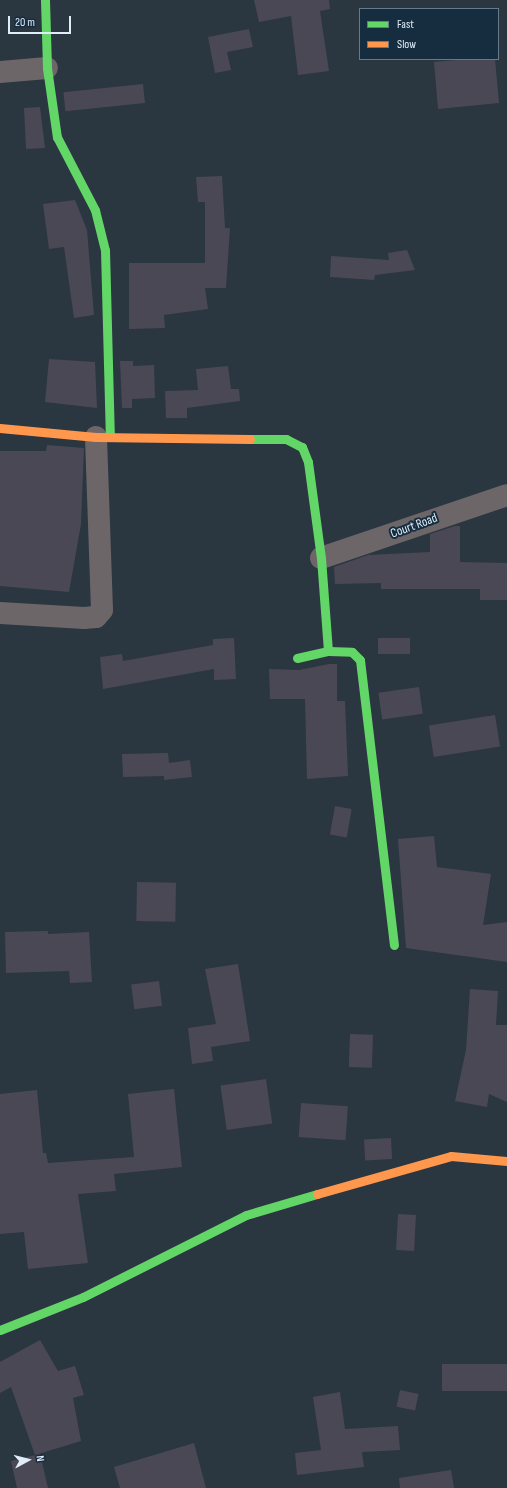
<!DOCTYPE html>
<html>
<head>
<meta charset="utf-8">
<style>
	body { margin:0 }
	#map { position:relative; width:507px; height:1488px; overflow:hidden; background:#2a3640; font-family:"Sofia Sans Condensed",sans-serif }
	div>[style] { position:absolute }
	.building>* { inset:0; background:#4b4856; transform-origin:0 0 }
	.street>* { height:22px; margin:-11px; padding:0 11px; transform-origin:11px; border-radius:11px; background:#6d6669 }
	.fast>* { height:9px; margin:-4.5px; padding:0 4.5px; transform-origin:4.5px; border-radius:4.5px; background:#63d668 }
	.slow>* { height:9px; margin:-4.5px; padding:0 4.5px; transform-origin:4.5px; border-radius:4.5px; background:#ff974d }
	span { translate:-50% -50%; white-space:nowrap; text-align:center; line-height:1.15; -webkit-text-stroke:4px #162d3f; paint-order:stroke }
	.street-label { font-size:13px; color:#dfedf9 }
	.legend { position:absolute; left:359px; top:8px; width:140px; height:52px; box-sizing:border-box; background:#162d3f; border:1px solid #667a89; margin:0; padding:5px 7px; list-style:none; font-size:12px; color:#dfedf9 }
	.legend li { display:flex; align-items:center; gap:8px; height:20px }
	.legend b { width:20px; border:1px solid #667a89 }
	.north { position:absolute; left:8px; top:1440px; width:40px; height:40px; -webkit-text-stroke:3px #162d3f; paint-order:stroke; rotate:83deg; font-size:11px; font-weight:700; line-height:16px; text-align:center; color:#dfedf9 }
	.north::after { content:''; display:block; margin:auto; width:14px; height:18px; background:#dfedf9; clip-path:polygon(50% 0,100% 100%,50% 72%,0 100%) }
	.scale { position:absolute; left:8px; top:16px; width:63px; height:18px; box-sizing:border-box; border:2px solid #dfedf9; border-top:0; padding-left:5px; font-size:12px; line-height:14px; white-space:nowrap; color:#dfedf9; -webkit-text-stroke:3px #162d3f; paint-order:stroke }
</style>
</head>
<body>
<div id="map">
	<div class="building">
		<div style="clip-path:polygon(254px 0,329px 0,330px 9px,320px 11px,329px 71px,298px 75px,291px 16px,259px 22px)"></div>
		<div style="clip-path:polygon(249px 29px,253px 47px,227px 52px,231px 70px,215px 73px,208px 37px)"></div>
		<div style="clip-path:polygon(469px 59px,495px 59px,499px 103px,438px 109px,434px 62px)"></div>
		<div style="left:143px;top:84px;width:19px;height:80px;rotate:84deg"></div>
		<div style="clip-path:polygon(40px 107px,45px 148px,26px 149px,24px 108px)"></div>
		<div style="clip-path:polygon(222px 176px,225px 228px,230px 228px,226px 288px,205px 288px,208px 309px,164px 315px,165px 328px,129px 329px,129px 263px,205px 263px,205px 202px,198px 202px,196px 177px)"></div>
		<div style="clip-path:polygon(75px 200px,87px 230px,94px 315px,74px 318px,64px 247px,49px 249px,43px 204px)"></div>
		<div style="clip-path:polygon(407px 250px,415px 270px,375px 275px,374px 280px,330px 277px,331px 256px,389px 260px,388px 253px)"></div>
		<div style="clip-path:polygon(49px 359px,95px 362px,97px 408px,45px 402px)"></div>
		<div style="clip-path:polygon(120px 361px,133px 361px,133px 366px,154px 365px,155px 398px,132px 399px,132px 408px,122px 408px)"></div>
		<div style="clip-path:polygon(228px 366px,231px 389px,239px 389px,240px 401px,187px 408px,187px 418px,166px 418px,165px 391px,198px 390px,196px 369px)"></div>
		<div style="clip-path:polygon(47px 445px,84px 448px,81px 524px,69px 592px,0 586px,0 451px,46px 451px)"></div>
		<div style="clip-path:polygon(455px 526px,460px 526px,460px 562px,507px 563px,507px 600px,480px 600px,480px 589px,381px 589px,381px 583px,335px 584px,334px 567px,368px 555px,430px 552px,430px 534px)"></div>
		<div style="clip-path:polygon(234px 638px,236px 679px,214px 680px,214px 669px,103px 689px,100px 657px,122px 654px,123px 661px,213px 645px,213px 639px)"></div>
		<div style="left:378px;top:638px;width:32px;height:16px"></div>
		<div style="clip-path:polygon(329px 664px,337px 664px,337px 701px,345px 701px,348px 776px,307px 779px,305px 699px,270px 699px,269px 669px,299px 670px)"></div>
		<div style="left:419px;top:687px;width:27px;height:41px;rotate:82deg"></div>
		<div style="left:495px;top:715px;width:32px;height:67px;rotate:81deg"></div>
		<div style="clip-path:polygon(168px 753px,169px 763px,190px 760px,192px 777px,164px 780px,164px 776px,123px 777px,122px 754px)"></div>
		<div style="left:335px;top:806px;width:17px;height:29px;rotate:10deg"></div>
		<div style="clip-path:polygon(434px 836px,437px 867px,491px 874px,483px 925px,507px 922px,507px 962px,406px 948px,398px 839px)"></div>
		<div style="left:137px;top:882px;width:39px;height:39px;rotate:1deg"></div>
		<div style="clip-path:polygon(48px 931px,48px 934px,89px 932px,92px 982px,70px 983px,69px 971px,6px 973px,5px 932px)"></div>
		<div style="clip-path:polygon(238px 964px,250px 1041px,211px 1047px,213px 1061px,192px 1064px,188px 1028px,216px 1024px,205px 969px)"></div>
		<div style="left:159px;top:981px;width:25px;height:28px;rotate:83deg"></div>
		<div style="clip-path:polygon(470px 989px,498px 991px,496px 1025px,507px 1025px,507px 1102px,489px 1094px,487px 1107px,455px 1101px,466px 1050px)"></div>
		<div style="left:350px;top:1034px;width:23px;height:33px;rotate:2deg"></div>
		<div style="left:266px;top:1079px;width:45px;height:46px;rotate:82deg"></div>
		<div style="clip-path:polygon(174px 1089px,182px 1167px,114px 1174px,116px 1191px,78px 1194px,88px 1263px,28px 1269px,24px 1232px,0 1234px,0 1094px,37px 1090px,43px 1153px,46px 1153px,48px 1163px,134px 1157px,128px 1094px)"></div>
		<div style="left:301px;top:1103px;width:47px;height:34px;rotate:4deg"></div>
		<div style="left:391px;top:1138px;width:21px;height:27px;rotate:87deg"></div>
		<div style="left:398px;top:1214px;width:18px;height:36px;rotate:3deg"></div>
		<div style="clip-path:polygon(40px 1340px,58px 1371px,75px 1366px,84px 1395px,73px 1398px,81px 1441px,35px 1455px,11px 1387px,0 1393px,0 1362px)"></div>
		<div style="left:507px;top:1364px;width:27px;height:65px;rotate:90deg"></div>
		<div style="left:400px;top:1390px;width:19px;height:17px;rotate:12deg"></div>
		<div style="clip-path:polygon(340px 1392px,345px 1429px,398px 1426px,400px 1450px,362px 1452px,364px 1467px,297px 1475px,295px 1453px,321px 1450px,313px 1397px)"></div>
		<div style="clip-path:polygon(194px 1443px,206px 1488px,120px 1488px,114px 1467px)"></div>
		<div style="clip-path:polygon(40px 1454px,48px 1488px,17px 1488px,11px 1461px)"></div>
		<div style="clip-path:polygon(451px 1470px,454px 1488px,400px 1488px,399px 1478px)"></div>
	</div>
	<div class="street">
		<div style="left:0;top:72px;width:47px;rotate:-4.9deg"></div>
		<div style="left:321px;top:558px;width:196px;rotate:-18.7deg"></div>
		<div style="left:0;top:613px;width:84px;rotate:3.4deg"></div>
		<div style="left:84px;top:618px;width:12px;rotate:-5deg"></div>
		<div style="left:96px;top:617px;width:9px;rotate:-49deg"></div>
		<div style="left:102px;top:610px;width:173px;rotate:-92deg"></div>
	</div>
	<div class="fast">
		<div style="left:45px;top:0;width:68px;rotate:88.3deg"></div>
		<div style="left:47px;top:68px;width:70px;rotate:81.8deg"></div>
		<div style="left:57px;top:137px;width:82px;rotate:62.5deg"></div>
		<div style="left:95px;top:210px;width:41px;rotate:76deg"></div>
		<div style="left:105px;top:250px;width:187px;rotate:88.5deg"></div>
		<div style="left:250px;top:439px;width:36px"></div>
		<div style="left:286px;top:439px;width:18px;rotate:27deg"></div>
		<div style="left:302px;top:447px;width:16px;rotate:68deg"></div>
		<div style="left:308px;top:462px;width:97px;rotate:82.3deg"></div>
		<div style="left:321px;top:558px;width:93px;rotate:85.7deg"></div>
		<div style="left:297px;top:658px;width:32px;rotate:-13deg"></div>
		<div style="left:328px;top:651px;width:24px;rotate:2deg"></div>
		<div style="left:352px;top:652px;width:11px;rotate:45deg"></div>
		<div style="left:360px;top:660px;width:287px;rotate:83.2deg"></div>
		<div style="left:0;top:1330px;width:89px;rotate:-21.7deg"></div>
		<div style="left:83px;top:1297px;width:182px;rotate:-26.7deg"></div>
		<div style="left:246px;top:1215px;width:74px;rotate:-16.5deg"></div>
	</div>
	<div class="slow">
		<div style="left:0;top:428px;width:96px;rotate:5.4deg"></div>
		<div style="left:96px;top:437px;width:154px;rotate:0.7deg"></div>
		<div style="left:317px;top:1194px;width:139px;rotate:-15.8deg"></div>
		<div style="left:451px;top:1156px;width:56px;rotate:5.1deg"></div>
	</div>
	<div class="street-label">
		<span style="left:414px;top:526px;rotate:-20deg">Court Road</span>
	</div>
	<ul class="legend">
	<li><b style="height:5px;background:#63d668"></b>Fast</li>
	<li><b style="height:5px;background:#ff974d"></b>Slow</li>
	</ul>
	<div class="north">N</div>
	<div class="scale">20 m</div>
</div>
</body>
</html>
